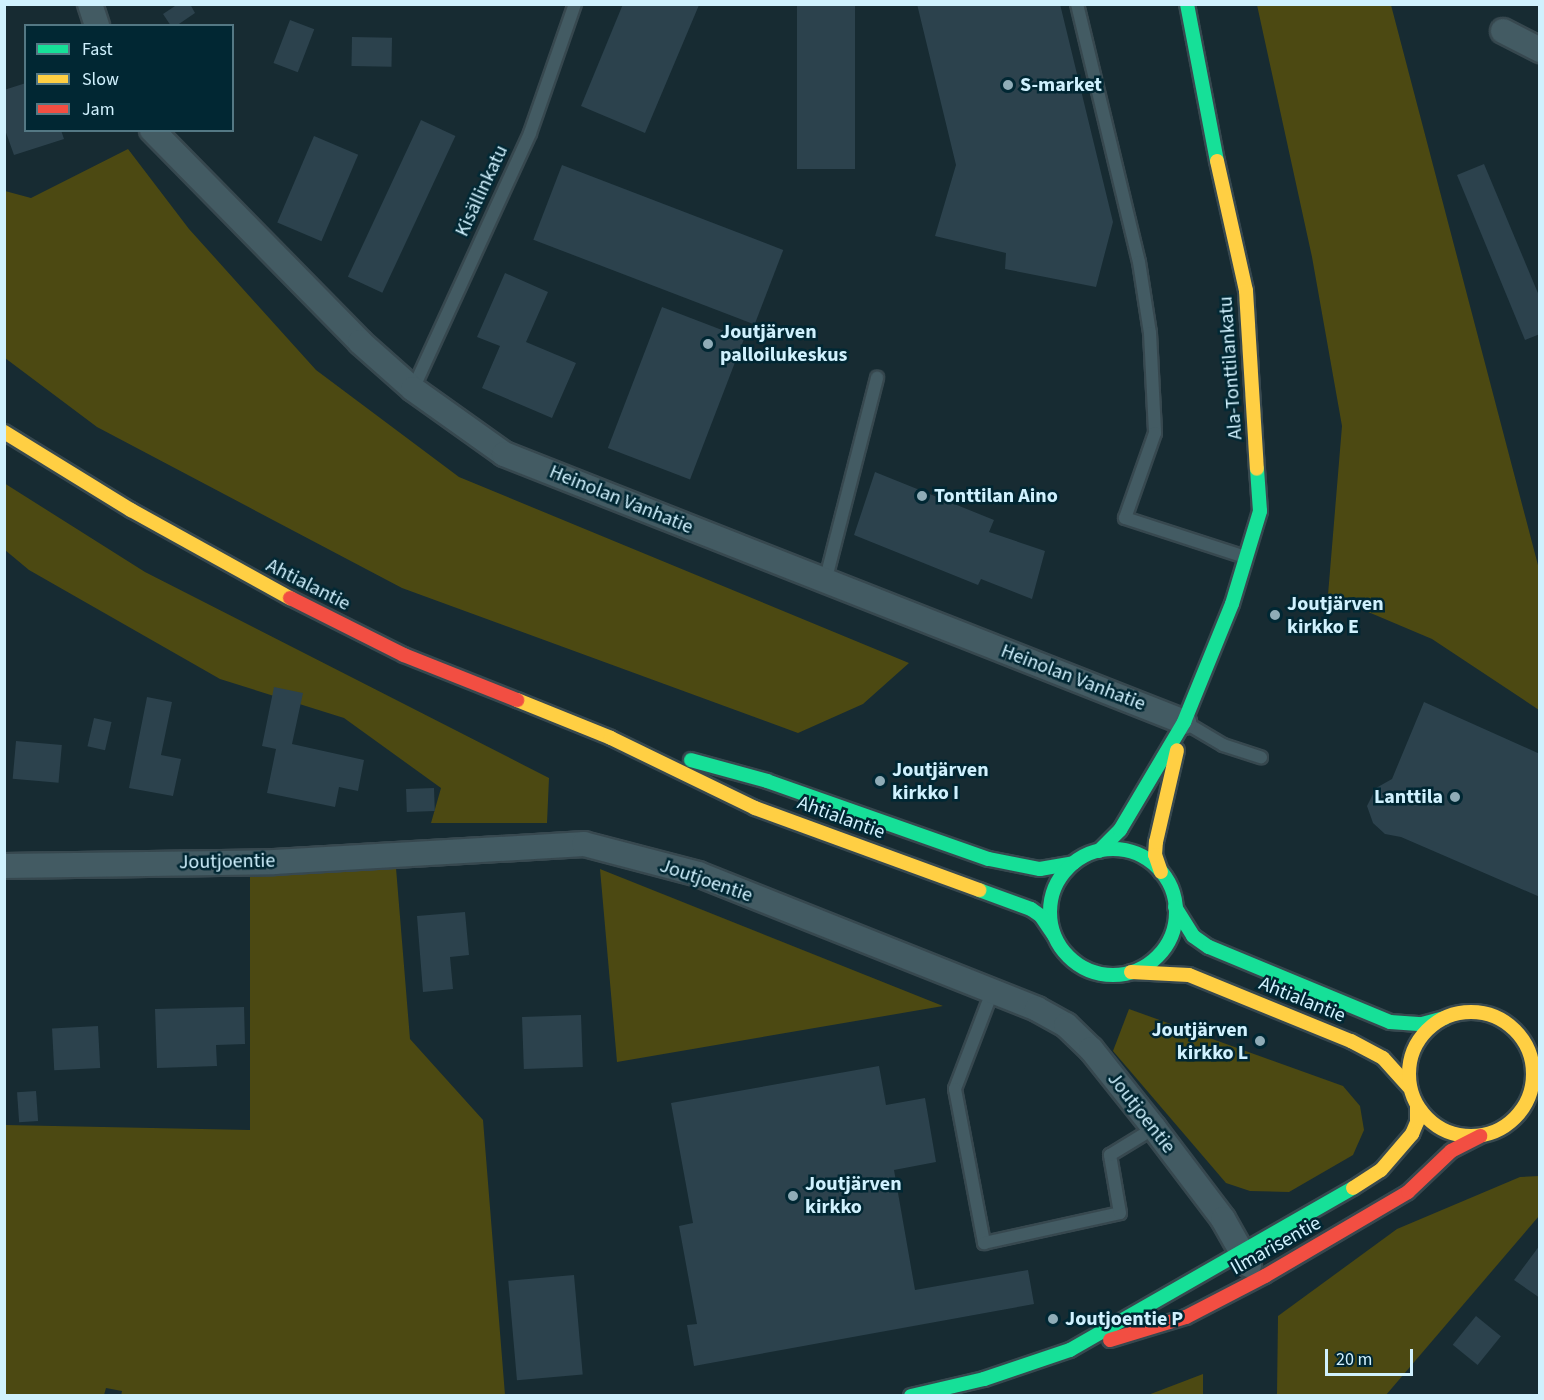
<!DOCTYPE html>
<html>
<head>
<meta charset="utf-8">
<style>
	body { margin:0 }
	#map { position:relative; width:1544px; height:1400px; overflow:hidden; background:#172b32; font-family:"Source Sans 3",sans-serif }
	div>[style] { position:absolute }
	.green>* { inset:0; background:#4c4912 }
	.building>* { inset:0; background:#2c424d; transform-origin:0 0 }
	.roads { filter:drop-shadow(2px 0 #37484f) drop-shadow(-2px 0 #37484f) drop-shadow(0 2px #37484f) drop-shadow(0 -2px #37484f) }
	.lane>* { height:12px; margin:-6px; padding:0 6px; transform-origin:6px; border-radius:6px; background:#435b63 }
	.street>* { height:24px; margin:-12px; padding:0 12px; transform-origin:12px; border-radius:12px; background:#435b63 }
	.fast>* { height:14px; margin:-7px; padding:0 7px; transform-origin:7px; border-radius:7px; background:#16e098 }
	.fast>.ring { margin:-7px; padding:0; box-sizing:content-box; background:none; border:14px solid #16e098; border-radius:50% }
	.slow>* { height:14px; margin:-7px; padding:0 7px; transform-origin:7px; border-radius:7px; background:#ffcf43 }
	.slow>.ring { margin:-7px; padding:0; box-sizing:content-box; background:none; border:14px solid #ffcf43; border-radius:50% }
	.jam>* { height:14px; margin:-7px; padding:0 7px; transform-origin:7px; border-radius:7px; background:#f24e42 }
	.dots>* { width:16px; height:16px; translate:-50% -50%; box-sizing:border-box; border:3px solid #012733; border-radius:50% }
	span { translate:-50% -50%; white-space:nowrap; text-align:center; line-height:1.15; -webkit-text-stroke:5px #012733; paint-order:stroke }
	.poi-label { font-size:20px; color:#d0f1fe; font-weight:700 }
	.left { translate:0 -50%; text-align:left }
	.right { translate:-100% -50%; text-align:right }
	.street-label { font-size:20px; color:#d0f1fe }
	.frame { position:absolute; inset:0; border:6px solid #d0f1fe; pointer-events:none }
	.legend { position:absolute; left:24px; top:24px; width:210px; height:108px; box-sizing:border-box; background:#012733; border:2px solid #547884; margin:0; padding:8px 10px; list-style:none; font-size:18px; color:#d0f1fe }
	.legend li { display:flex; align-items:center; gap:12px; height:30px }
	.legend b { width:30px; border:2px solid #547884 }
	.scale { position:absolute; left:1325px; top:1349px; width:88px; height:27px; box-sizing:border-box; border:3px solid #d0f1fe; border-top:0; padding-left:8px; font-size:18px; line-height:21px; white-space:nowrap; color:#d0f1fe; -webkit-text-stroke:4px #012733; paint-order:stroke }
</style>
</head>
<body>
<div id="map">
	<div class="green">
		<div style="clip-path:polygon(1257px 5px,1391px 5px,1539px 569px,1539px 710px,1432px 639px,1328px 595px,1342px 426px,1312px 257px)"></div>
		<div style="clip-path:polygon(128px 149px,189px 229px,316px 370px,459px 477px,909px 663px,863px 704px,798px 733px,402px 588px,97px 427px,5px 358px,5px 191px,31px 198px)"></div>
		<div style="clip-path:polygon(4px 483px,145px 572px,549px 778px,547px 823px,431px 823px,441px 788px,344px 718px,220px 679px,29px 570px,5px 550px)"></div>
		<div style="clip-path:polygon(396px 868px,410px 1039px,483px 1120px,505px 1395px,121px 1396px,122px 1391px,106px 1388px,104px 1395px,5px 1395px,5px 1125px,250px 1130px,250px 877px)"></div>
		<div style="clip-path:polygon(600px 869px,943px 1006px,617px 1062px)"></div>
		<div style="clip-path:polygon(1129px 1009px,1343px 1086px,1360px 1106px,1364px 1130px,1353px 1155px,1289px 1192px,1250px 1191px,1226px 1183px,1113px 1051px)"></div>
		<div style="clip-path:polygon(1539px 1176px,1539px 1216px,1386px 1395px,1277px 1395px,1278px 1316px,1397px 1229px,1520px 1177px)"></div>
		<div style="clip-path:polygon(1203px 1374px,1203px 1395px,1148px 1395px)"></div>
	</div>
	<div class="building">
		<div style="clip-path:polygon(178px 4px,190px 4px,195px 13px,176px 26px,171px 26px,163px 14px)"></div>
		<div style="clip-path:polygon(623px 4px,699px 5px,645px 133px,581px 106px)"></div>
		<div style="left:797px;top:4px;width:58px;height:165px"></div>
		<div style="clip-path:polygon(917px 4px,1060px 4px,1113px 222px,1096px 287px,1005px 269px,1006px 253px,935px 236px,956px 165px)"></div>
		<div style="left:290px;top:20px;width:26px;height:46px;rotate:21deg"></div>
		<div style="left:352px;top:37px;width:40px;height:29px;rotate:1deg"></div>
		<div style="clip-path:polygon(26px 83px,26px 130px,61px 130px,64px 139px,14px 155px,4px 127px,4px 90px)"></div>
		<div style="left:421px;top:120px;width:38px;height:173px;rotate:25deg"></div>
		<div style="left:314px;top:136px;width:48px;height:94px;rotate:23deg"></div>
		<div style="clip-path:polygon(1484px 164px,1540px 298px,1540px 334px,1525px 340px,1457px 175px)"></div>
		<div style="left:562px;top:165px;width:237px;height:80px;rotate:21deg"></div>
		<div style="clip-path:polygon(505px 273px,548px 292px,526px 342px,576px 363px,552px 418px,482px 388px,500px 346px,477px 337px)"></div>
		<div style="left:662px;top:307px;width:88px;height:151px;rotate:21deg"></div>
		<div style="clip-path:polygon(875px 472px,994px 520px,989px 532px,1045px 551px,1032px 599px,981px 579px,978px 585px,854px 535px)"></div>
		<div style="clip-path:polygon(274px 687px,303px 693px,292px 744px,364px 760px,358px 791px,339px 787px,335px 807px,267px 793px,276px 749px,262px 746px)"></div>
		<div style="clip-path:polygon(147px 697px,172px 702px,161px 755px,181px 759px,173px 796px,129px 788px)"></div>
		<div style="clip-path:polygon(1424px 702px,1540px 754px,1540px 897px,1401px 837px,1385px 834px,1373px 823px,1367px 806px,1376px 788px,1392px 779px)"></div>
		<div style="left:94px;top:718px;width:18px;height:29px;rotate:13deg"></div>
		<div style="left:16px;top:741px;width:46px;height:38px;rotate:5deg"></div>
		<div style="left:434px;top:788px;width:23px;height:28px;rotate:88deg"></div>
		<div style="clip-path:polygon(465px 912px,469px 955px,450px 957px,453px 989px,423px 992px,417px 916px)"></div>
		<div style="clip-path:polygon(244px 1007px,245px 1044px,216px 1045px,217px 1066px,157px 1068px,155px 1009px)"></div>
		<div style="left:581px;top:1015px;width:52px;height:59px;rotate:88deg"></div>
		<div style="left:98px;top:1026px;width:42px;height:46px;rotate:87deg"></div>
		<div style="clip-path:polygon(879px 1066px,886px 1105px,925px 1098px,936px 1162px,894px 1170px,915px 1290px,1028px 1270px,1034px 1304px,694px 1366px,687px 1325px,697px 1324px,679px 1226px,693px 1223px,671px 1103px)"></div>
		<div style="left:36px;top:1091px;width:30px;height:19px;rotate:86deg"></div>
		<div style="clip-path:polygon(1540px 1245px,1540px 1298px,1514px 1280px)"></div>
		<div style="left:574px;top:1275px;width:100px;height:66px;rotate:85deg"></div>
		<div style="left:1476px;top:1316px;width:32px;height:37px;rotate:39deg"></div>
	</div>
	<div class="roads">
		<div class="lane">
			<div style="left:1077px;top:4px;width:265px;rotate:76.5deg"></div>
			<div style="left:1139px;top:262px;width:72px;rotate:81.2deg"></div>
			<div style="left:1150px;top:333px;width:100px;rotate:87.1deg"></div>
			<div style="left:1155px;top:433px;width:90px;rotate:109.4deg"></div>
			<div style="left:1125px;top:518px;width:126px;rotate:18deg"></div>
			<div style="left:413px;top:389px;width:281px;rotate:-65.4deg"></div>
			<div style="left:530px;top:133px;width:137px;rotate:-70.8deg"></div>
			<div style="left:825px;top:582px;width:211px;rotate:-75.7deg"></div>
			<div style="left:1186px;top:723px;width:43px;rotate:30.7deg"></div>
			<div style="left:1223px;top:745px;width:40px;rotate:18deg"></div>
			<div style="left:992px;top:992px;width:104px;rotate:110.9deg"></div>
			<div style="left:955px;top:1089px;width:157px;rotate:79.3deg"></div>
			<div style="left:984px;top:1243px;width:139px;rotate:-12.4deg"></div>
			<div style="left:1120px;top:1213px;width:59px;rotate:-99.8deg"></div>
			<div style="left:1110px;top:1155px;width:52px;rotate:-31.5deg"></div>
		</div>
		<div class="street">
			<div style="left:90px;top:4px;width:23px;rotate:72deg"></div>
			<div style="left:1503px;top:31px;width:42px;rotate:27.2deg"></div>
			<div style="left:152px;top:130px;width:297px;rotate:45.5deg"></div>
			<div style="left:360px;top:342px;width:71px;rotate:41.6deg"></div>
			<div style="left:413px;top:389px;width:112px;rotate:35.5deg"></div>
			<div style="left:504px;top:454px;width:731px;rotate:21.51deg"></div>
			<div style="left:4px;top:866px;width:270px;rotate:-0.8deg"></div>
			<div style="left:274px;top:862px;width:311px;rotate:-3.3deg"></div>
			<div style="left:584px;top:844px;width:118px;rotate:14.7deg"></div>
			<div style="left:698px;top:874px;width:365px;rotate:21.7deg"></div>
			<div style="left:1037px;top:1009px;width:33px;rotate:29deg"></div>
			<div style="left:1066px;top:1025px;width:35px;rotate:44deg"></div>
			<div style="left:1091px;top:1049px;width:101px;rotate:51.4deg"></div>
			<div style="left:1154px;top:1128px;width:114px;rotate:52.8deg"></div>
			<div style="left:1223px;top:1219px;width:53px;rotate:60.5deg"></div>
		</div>
		<div class="fast">
			<div style="left:1187px;top:4px;width:160px;rotate:79.2deg"></div>
			<div style="left:691px;top:760px;width:79px;rotate:15.4deg"></div>
			<div style="left:767px;top:781px;width:235px;rotate:19.4deg"></div>
			<div style="left:989px;top:859px;width:52px;rotate:11.1deg"></div>
			<div style="left:1040px;top:869px;width:34px;rotate:-10deg"></div>
			<div class="ring" style="left:1050px;top:849px;width:112px;height:112px"></div>
			<div style="left:1099px;top:851px;width:30px;rotate:-45deg"></div>
			<div style="left:1120px;top:830px;width:126px;rotate:-59.3deg"></div>
			<div style="left:1184px;top:722px;width:127px;rotate:-67.9deg"></div>
			<div style="left:1232px;top:604px;width:97px;rotate:-73.2deg"></div>
			<div style="left:1260px;top:511px;width:42px;rotate:-94.1deg"></div>
			<div style="left:979px;top:890px;width:55px;rotate:20.1deg"></div>
			<div style="left:1031px;top:909px;width:12px;rotate:35deg"></div>
			<div style="left:1041px;top:916px;width:23px;rotate:56deg"></div>
			<div style="left:1175px;top:907px;width:34px;rotate:58deg"></div>
			<div style="left:1193px;top:936px;width:19px;rotate:35deg"></div>
			<div style="left:1209px;top:947px;width:196px;rotate:22.5deg"></div>
			<div style="left:1390px;top:1022px;width:32px;rotate:4deg"></div>
			<div style="left:1422px;top:1024px;width:23px;rotate:-15deg"></div>
			<div style="left:911px;top:1396px;width:75px;rotate:-13.1deg"></div>
			<div style="left:984px;top:1379px;width:91px;rotate:-18.6deg"></div>
			<div style="left:1070px;top:1350px;width:326px;rotate:-29.8deg"></div>
		</div>
		<div class="slow">
			<div style="left:1217px;top:161px;width:133px;rotate:77.4deg"></div>
			<div style="left:1246px;top:291px;width:178px;rotate:86.5deg"></div>
			<div style="left:4px;top:432px;width:149px;rotate:31.6deg"></div>
			<div style="left:131px;top:510px;width:182px;rotate:29deg"></div>
			<div style="left:517px;top:700px;width:101px;rotate:22deg"></div>
			<div style="left:611px;top:738px;width:160px;rotate:25.9deg"></div>
			<div style="left:755px;top:808px;width:239px;rotate:20.1deg"></div>
			<div style="left:1161px;top:872px;width:18px;rotate:-109deg"></div>
			<div style="left:1155px;top:855px;width:13px;rotate:-86deg"></div>
			<div style="left:1156px;top:842px;width:94px;rotate:-77.1deg"></div>
			<div style="left:1131px;top:972px;width:58px;rotate:3deg"></div>
			<div style="left:1189px;top:975px;width:175px;rotate:22.2deg"></div>
			<div style="left:1351px;top:1041px;width:36px;rotate:28deg"></div>
			<div style="left:1383px;top:1058px;width:39px;rotate:48deg"></div>
			<div class="ring" style="left:1409px;top:1012px;width:110px;height:110px"></div>
			<div style="left:1353px;top:1188px;width:33px;rotate:-33deg"></div>
			<div style="left:1381px;top:1170px;width:48px;rotate:-49.3deg"></div>
			<div style="left:1412px;top:1134px;width:13px;rotate:-67deg"></div>
			<div style="left:1417px;top:1122px;width:16px;rotate:-90deg"></div>
		</div>
		<div class="jam">
			<div style="left:290px;top:598px;width:127px;rotate:26.6deg"></div>
			<div style="left:404px;top:655px;width:122px;rotate:21.7deg"></div>
			<div style="left:1110px;top:1340px;width:79px;rotate:-16.8deg"></div>
			<div style="left:1186px;top:1317px;width:89px;rotate:-27.4deg"></div>
			<div style="left:1265px;top:1276px;width:166px;rotate:-30.4deg"></div>
			<div style="left:1408px;top:1192px;width:59px;rotate:-43.6deg"></div>
			<div style="left:1451px;top:1151px;width:33px;rotate:-27deg"></div>
		</div>
	</div>
	<div class="dots">
		<div style="left:1008px;top:85px;background:#8facb7"></div>
		<div style="left:708px;top:344px;background:#8facb7"></div>
		<div style="left:922px;top:496px;background:#8facb7"></div>
		<div style="left:1275px;top:615px;background:#8facb7"></div>
		<div style="left:880px;top:781px;background:#8facb7"></div>
		<div style="left:1455px;top:797px;background:#8facb7"></div>
		<div style="left:1260px;top:1041px;background:#8facb7"></div>
		<div style="left:793px;top:1196px;background:#8facb7"></div>
		<div style="left:1053px;top:1319px;background:#8facb7"></div>
	</div>
	<div class="poi-label">
		<span class="left" style="left:1020px;top:85px">S-market</span>
		<span class="left" style="left:720px;top:344px">Joutjärven<br>palloilukeskus</span>
		<span class="left" style="left:934px;top:496px">Tonttilan Aino</span>
		<span class="left" style="left:1287px;top:616px">Joutjärven<br>kirkko E</span>
		<span class="left" style="left:892px;top:782px">Joutjärven<br>kirkko I</span>
		<span class="right" style="left:1443px;top:797px">Lanttila</span>
		<span class="right" style="left:1248px;top:1042px">Joutjärven<br>kirkko L</span>
		<span class="left" style="left:805px;top:1196px">Joutjärven<br>kirkko</span>
		<span class="left" style="left:1065px;top:1319px">Joutjoentie P</span>
	</div>
	<div class="street-label">
		<span style="left:482px;top:191px;rotate:-65deg">Kisällinkatu</span>
		<span style="left:1231px;top:368px;rotate:-94deg">Ala-Tonttilankatu</span>
		<span style="left:621px;top:500px;rotate:22deg">Heinolan Vanhatie</span>
		<span style="left:308px;top:585px;rotate:27deg">Ahtialantie</span>
		<span style="left:1073px;top:678px;rotate:21deg">Heinolan Vanhatie</span>
		<span style="left:841px;top:818px;rotate:20deg">Ahtialantie</span>
		<span style="left:227px;top:862px;rotate:-1deg">Joutjoentie</span>
		<span style="left:706px;top:881px;rotate:19deg">Joutjoentie</span>
		<span style="left:1302px;top:1000px;rotate:22deg">Ahtialantie</span>
		<span style="left:1141px;top:1113px;rotate:52deg">Joutjoentie</span>
		<span style="left:1276px;top:1246px;rotate:-29deg">Ilmarisentie</span>
	</div>
	<div class="frame"></div>
	<ul class="legend">
	<li><b style="height:8px;background:#16e098"></b>Fast</li>
	<li><b style="height:8px;background:#ffcf43"></b>Slow</li>
	<li><b style="height:8px;background:#f24e42"></b>Jam</li>
	</ul>
	<div class="scale">20 m</div>
</div>
</body>
</html>
